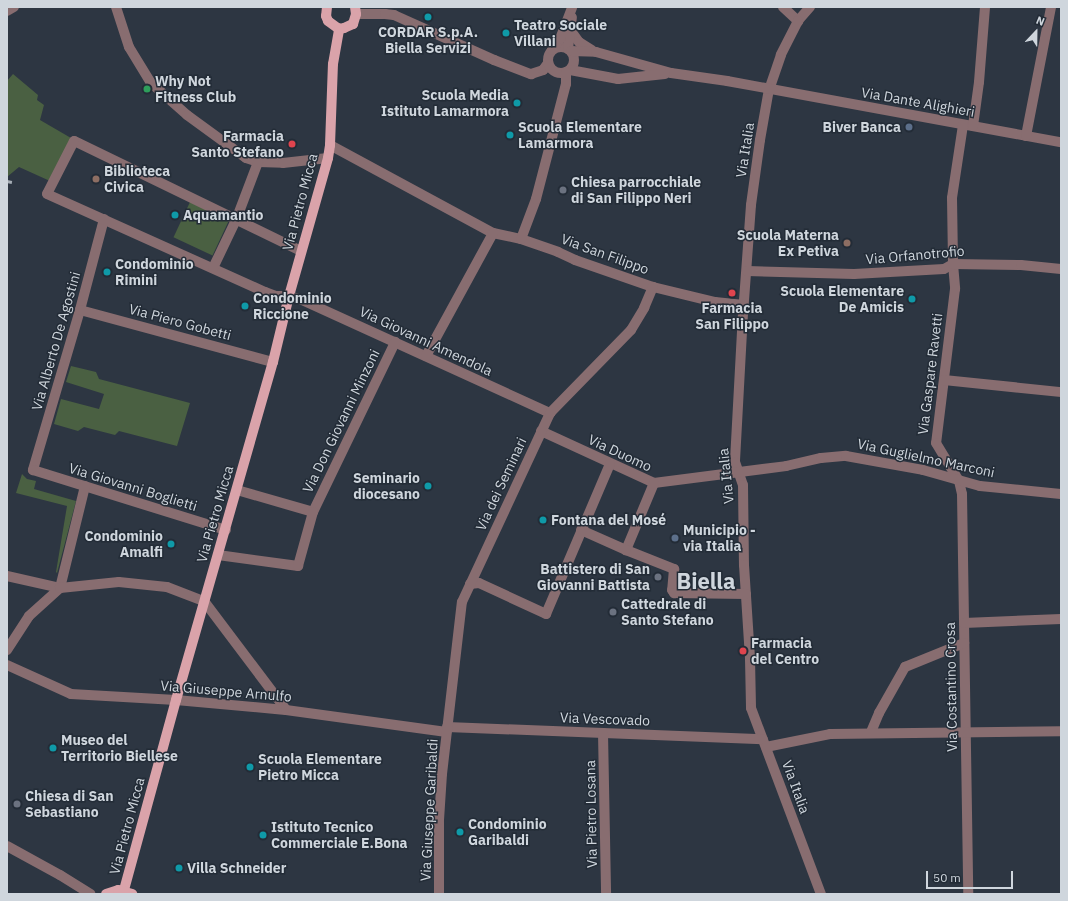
<!DOCTYPE html>
<html>
<head>
<meta charset="utf-8">
<style>
	body { margin:0 }
	#map { position:relative; width:1068px; height:901px; overflow:hidden; background:#2d3642; font-family:"IBM Plex Sans",sans-serif }
	div>[style] { position:absolute }
	.green>* { inset:0; background:#4a6042; transform-origin:0 0 }
	.minor>* { height:10px; margin:-5px; padding:0 5px; transform-origin:5px; border-radius:5px; background:#886d70 }
	.minor>.ring { margin:-5px; padding:0; box-sizing:content-box; background:none; border:10px solid #886d70; border-radius:50% }
	.major>* { height:10px; margin:-5px; padding:0 5px; transform-origin:5px; border-radius:5px; background:#daa3aa }
	.rail>* { height:3px; margin-top:-1.5px; transform-origin:0; background:repeating-linear-gradient(90deg,#a6aeb6 0 6px,transparent 0 9px) }
	.dots>* { width:11px; height:11px; translate:-50% -50%; box-sizing:border-box; border:2px solid #232c37; border-radius:50% }
	span { translate:-50% -50%; white-space:nowrap; text-align:center; line-height:1.15; -webkit-text-stroke:3px #232c37; paint-order:stroke }
	.poi-label { font-size:14px; color:#cfd6dd; font-weight:700 }
	.left { translate:0 -50%; text-align:left }
	.right { translate:-100% -50%; text-align:right }
	.street-label { font-size:14px; color:#cfd6dd }
	.town-label { font-size:22px; color:#cfd6dd; font-weight:700 }
	.frame { position:absolute; inset:0; border:8px solid #cfd6dd; pointer-events:none }
	.north { position:absolute; left:1016px; top:12px; width:40px; height:40px; -webkit-text-stroke:3px #232c37; paint-order:stroke; rotate:22deg; font-size:11px; font-weight:700; line-height:16px; text-align:center; color:#cfd6dd }
	.north::after { content:''; display:block; margin:auto; width:14px; height:18px; background:#cfd6dd; clip-path:polygon(50% 0,100% 100%,50% 72%,0 100%) }
	.scale { position:absolute; left:926px; top:871px; width:87px; height:18px; box-sizing:border-box; border:2px solid #cfd6dd; border-top:0; padding-left:5px; font-size:12px; line-height:14px; white-space:nowrap; color:#cfd6dd; -webkit-text-stroke:3px #232c37; paint-order:stroke }
</style>
</head>
<body>
<div id="map">
	<div class="green">
		<div style="clip-path:polygon(13px 74px,38px 95px,37px 100px,44px 105px,40px 120px,71px 138px,50px 181px,19px 167px,7px 177px,7px 81px)"></div>
		<div style="left:190px;top:202px;width:43px;height:39px;rotate:25deg"></div>
		<div style="clip-path:polygon(71px 366px,96px 372px,99px 379px,190px 403px,177px 446px,119px 431px,115px 435px,84px 427px,78px 431px,54px 424px,61px 399px,99px 409px,104px 394px,66px 382px)"></div>
		<div style="clip-path:polygon(22px 474px,27px 479px,36px 481px,34px 489px,76px 501px,57px 573px,56px 572px,67px 506px,16px 493px)"></div>
	</div>
	<div class="minor">
		<div style="left:116px;top:7px;width:42px;rotate:72deg"></div>
		<div style="left:129px;top:47px;width:42px;rotate:58.6deg"></div>
		<div style="left:151px;top:83px;width:48px;rotate:41.6deg"></div>
		<div style="left:187px;top:115px;width:73px;rotate:36.1deg"></div>
		<div style="left:246px;top:158px;width:13px;rotate:18deg"></div>
		<div style="left:258px;top:162px;width:25px;rotate:2deg"></div>
		<div style="left:283px;top:163px;width:45px;rotate:-6.3deg"></div>
		<div style="left:783px;top:7px;width:21px;rotate:43deg"></div>
		<div style="left:810px;top:7px;width:18px;rotate:131deg"></div>
		<div style="left:798px;top:21px;width:38px;rotate:117deg"></div>
		<div style="left:781px;top:55px;width:36px;rotate:109deg"></div>
		<div style="left:769px;top:89px;width:52px;rotate:100deg"></div>
		<div style="left:760px;top:140px;width:66px;rotate:97.9deg"></div>
		<div style="left:751px;top:205px;width:108px;rotate:94.2deg"></div>
		<div style="left:743px;top:313px;width:149px;rotate:93.1deg"></div>
		<div style="left:735px;top:462px;width:24px;rotate:71deg"></div>
		<div style="left:743px;top:485px;width:80px;rotate:89.3deg"></div>
		<div style="left:744px;top:565px;width:94px;rotate:86.3deg"></div>
		<div style="left:750px;top:659px;width:49px;rotate:88.8deg"></div>
		<div style="left:751px;top:708px;width:199px;rotate:69.4deg"></div>
		<div style="left:7px;top:11px;width:8px;rotate:-30deg"></div>
		<div style="left:356px;top:14px;width:29px"></div>
		<div style="left:385px;top:14px;width:9px;rotate:6deg"></div>
		<div style="left:394px;top:15px;width:110px;rotate:24.2deg"></div>
		<div style="left:494px;top:60px;width:40px;rotate:21deg"></div>
		<div style="left:531px;top:74px;width:13px;rotate:-18deg"></div>
		<div style="left:543px;top:70px;width:9px;rotate:-54deg"></div>
		<div style="left:571px;top:31px;width:14px;rotate:54deg"></div>
		<div style="left:579px;top:42px;width:15px;rotate:32deg"></div>
		<div class="ring" style="left:548px;top:47px;width:16px;height:16px"></div>
		<div style="left:568px;top:49px;width:32px;rotate:-83deg"></div>
		<div style="left:552px;top:50px;width:14px;rotate:-54deg"></div>
		<div style="left:560px;top:39px;width:34px;rotate:-69deg"></div>
		<div style="left:571px;top:51px;width:25px;rotate:2deg"></div>
		<div style="left:596px;top:52px;width:78px;rotate:15.6deg"></div>
		<div style="left:671px;top:73px;width:57px;rotate:8.1deg"></div>
		<div style="left:727px;top:81px;width:340px;rotate:10.4deg"></div>
		<div style="left:570px;top:70px;width:49px;rotate:10.6deg"></div>
		<div style="left:618px;top:79px;width:47px;rotate:-6.1deg"></div>
		<div style="left:963px;top:125px;width:74px;rotate:98.6deg"></div>
		<div style="left:952px;top:198px;width:66px;rotate:89.1deg"></div>
		<div style="left:953px;top:264px;width:25px;rotate:85deg"></div>
		<div style="left:955px;top:289px;width:155px;rotate:97deg"></div>
		<div style="left:936px;top:443px;width:44px;rotate:58.8deg"></div>
		<div style="left:959px;top:481px;width:13px;rotate:77deg"></div>
		<div style="left:962px;top:494px;width:400px;rotate:89.1deg"></div>
		<div style="left:973px;top:126px;width:44px;rotate:-82.2deg"></div>
		<div style="left:979px;top:82px;width:75px;rotate:-85.4deg"></div>
		<div style="left:1026px;top:136px;width:131px;rotate:-79deg"></div>
		<div style="left:330px;top:145px;width:185px;rotate:28.4deg"></div>
		<div style="left:493px;top:233px;width:29px;rotate:12deg"></div>
		<div style="left:521px;top:239px;width:39px;rotate:19deg"></div>
		<div style="left:558px;top:252px;width:19px;rotate:25deg"></div>
		<div style="left:575px;top:260px;width:83px;rotate:19.1deg"></div>
		<div style="left:653px;top:287px;width:64px;rotate:13.6deg"></div>
		<div style="left:715px;top:302px;width:29px;rotate:6deg"></div>
		<div style="left:104px;top:219px;width:94px;rotate:104.8deg"></div>
		<div style="left:80px;top:310px;width:167px;rotate:106.4deg"></div>
		<div style="left:33px;top:470px;width:202px;rotate:17.3deg"></div>
		<div style="left:521px;top:239px;width:43px;rotate:-69.4deg"></div>
		<div style="left:536px;top:199px;width:119px;rotate:-75.4deg"></div>
		<div style="left:566px;top:84px;width:12px;rotate:-90deg"></div>
		<div style="left:301px;top:251px;width:252px;rotate:-154.1deg"></div>
		<div style="left:74px;top:141px;width:59px;rotate:117deg"></div>
		<div style="left:47px;top:194px;width:239px;rotate:24.2deg"></div>
		<div style="left:265px;top:292px;width:12px;rotate:20deg"></div>
		<div style="left:276px;top:296px;width:13px"></div>
		<div style="left:289px;top:296px;width:14px;rotate:17deg"></div>
		<div style="left:302px;top:300px;width:273px;rotate:24.5deg"></div>
		<div style="left:213px;top:268px;width:53px;rotate:-64.4deg"></div>
		<div style="left:236px;top:220px;width:62px;rotate:-69.2deg"></div>
		<div style="left:747px;top:271px;width:107px;rotate:1.6deg"></div>
		<div style="left:854px;top:274px;width:90px;rotate:-3.2deg"></div>
		<div style="left:944px;top:269px;width:10px;rotate:-29deg"></div>
		<div style="left:953px;top:264px;width:68px;rotate:0.8deg"></div>
		<div style="left:1021px;top:265px;width:40px;rotate:5.7deg"></div>
		<div style="left:80px;top:310px;width:200px;rotate:15.1deg"></div>
		<div style="left:426px;top:356px;width:140px;rotate:-61.4deg"></div>
		<div style="left:944px;top:380px;width:118px;rotate:5.9deg"></div>
		<div style="left:541px;top:431px;width:124px;rotate:24.7deg"></div>
		<div style="left:654px;top:483px;width:133px;rotate:-7.3deg"></div>
		<div style="left:786px;top:466px;width:36px;rotate:-13deg"></div>
		<div style="left:821px;top:458px;width:25px;rotate:-5deg"></div>
		<div style="left:846px;top:456px;width:78px;rotate:10.3deg"></div>
		<div style="left:923px;top:470px;width:59px;rotate:15.7deg"></div>
		<div style="left:980px;top:486px;width:81px;rotate:5.6deg"></div>
		<div style="left:654px;top:483px;width:73px;rotate:112.7deg"></div>
		<div style="left:626px;top:550px;width:52px;rotate:21.6deg"></div>
		<div style="left:674px;top:569px;width:21px;rotate:95deg"></div>
		<div style="left:672px;top:590px;width:4px;rotate:56deg"></div>
		<div style="left:674px;top:593px;width:72px;rotate:0.8deg"></div>
		<div style="left:237px;top:490px;width:79px;rotate:16.1deg"></div>
		<div style="left:313px;top:512px;width:189px;rotate:-64.2deg"></div>
		<div style="left:581px;top:530px;width:49px;rotate:24deg"></div>
		<div style="left:218px;top:555px;width:81px;rotate:7.8deg"></div>
		<div style="left:298px;top:566px;width:56px;rotate:-74.5deg"></div>
		<div style="left:7px;top:576px;width:54px;rotate:12.8deg"></div>
		<div style="left:60px;top:588px;width:105px;rotate:-76.2deg"></div>
		<div style="left:470px;top:584px;width:9px;rotate:-6deg"></div>
		<div style="left:479px;top:583px;width:74px;rotate:24.8deg"></div>
		<div style="left:546px;top:614px;width:163px;rotate:-66.9deg"></div>
		<div style="left:964px;top:623px;width:97px;rotate:-2.4deg"></div>
		<div style="left:7px;top:650px;width:40px;rotate:-57.1deg"></div>
		<div style="left:29px;top:616px;width:42px;rotate:-42.1deg"></div>
		<div style="left:60px;top:588px;width:59px;rotate:-5.8deg"></div>
		<div style="left:119px;top:582px;width:48px;rotate:5.9deg"></div>
		<div style="left:167px;top:587px;width:40px;rotate:21deg"></div>
		<div style="left:204px;top:601px;width:136px;rotate:53deg"></div>
		<div style="left:7px;top:665px;width:70px;rotate:24.4deg"></div>
		<div style="left:71px;top:694px;width:105px;rotate:3.3deg"></div>
		<div style="left:176px;top:700px;width:110px;rotate:5.2deg"></div>
		<div style="left:286px;top:710px;width:162px;rotate:7.8deg"></div>
		<div style="left:447px;top:727px;width:316px;rotate:2.2deg"></div>
		<div style="left:871px;top:732px;width:21px;rotate:-67deg"></div>
		<div style="left:879px;top:713px;width:53px;rotate:-60.5deg"></div>
		<div style="left:905px;top:667px;width:64px;rotate:-22.1deg"></div>
		<div style="left:603px;top:733px;width:161px;rotate:88.9deg"></div>
		<div style="left:766px;top:747px;width:65px;rotate:-11.5deg"></div>
		<div style="left:830px;top:734px;width:231px;rotate:-0.7deg"></div>
		<div style="left:7px;top:846px;width:60px;rotate:28.7deg"></div>
		<div style="left:60px;top:875px;width:36px;rotate:32deg"></div>
		<div style="left:439px;top:894px;width:74px;rotate:-90deg"></div>
		<div style="left:439px;top:820px;width:46px;rotate:-86.3deg"></div>
		<div style="left:442px;top:774px;width:173px;rotate:-83.4deg"></div>
		<div style="left:462px;top:602px;width:208px;rotate:-65deg"></div>
		<div style="left:550px;top:413px;width:116px;rotate:-45.7deg"></div>
		<div style="left:631px;top:330px;width:26px;rotate:-59deg"></div>
		<div style="left:644px;top:308px;width:23px;rotate:-67deg"></div>
	</div>
	<div class="major">
		<div style="left:327px;top:7px;width:9px;rotate:96deg"></div>
		<div style="left:326px;top:16px;width:5px;rotate:68deg"></div>
		<div style="left:328px;top:21px;width:14px;rotate:36deg"></div>
		<div style="left:339px;top:29px;width:5px;rotate:-11deg"></div>
		<div style="left:344px;top:28px;width:10px;rotate:-24deg"></div>
		<div style="left:353px;top:24px;width:10px;rotate:-73deg"></div>
		<div style="left:356px;top:14px;width:7px;rotate:-98deg"></div>
		<div style="left:124px;top:890px;width:197px;rotate:-74.7deg"></div>
		<div style="left:176px;top:700px;width:352px;rotate:-74deg"></div>
		<div style="left:273px;top:362px;width:68px;rotate:-76.4deg"></div>
		<div style="left:289px;top:296px;width:143px;rotate:-74.2deg"></div>
		<div style="left:328px;top:158px;width:13px;rotate:-81deg"></div>
		<div style="left:330px;top:145px;width:81px;rotate:-87.9deg"></div>
		<div style="left:333px;top:64px;width:36px;rotate:-80deg"></div>
		<div style="left:106px;top:894px;width:13px;rotate:-18deg"></div>
		<div style="left:118px;top:890px;width:15px;rotate:16deg"></div>
	</div>
	<div class="rail">
		<div style="left:7px;top:181px;width:5px;rotate:11deg"></div>
	</div>
	<div class="dots">
		<div style="left:428px;top:17px;background:#0f9aa8"></div>
		<div style="left:506px;top:33px;background:#0f9aa8"></div>
		<div style="left:147px;top:89px;background:#2e9e5b"></div>
		<div style="left:517px;top:103px;background:#0f9aa8"></div>
		<div style="left:909px;top:127px;background:#5c6f8a"></div>
		<div style="left:510px;top:135px;background:#0f9aa8"></div>
		<div style="left:292px;top:144px;background:#e0444e"></div>
		<div style="left:96px;top:179px;background:#8d6e63"></div>
		<div style="left:563px;top:190px;background:#6b7280"></div>
		<div style="left:175px;top:215px;background:#0f9aa8"></div>
		<div style="left:847px;top:243px;background:#8d6e63"></div>
		<div style="left:107px;top:272px;background:#0f9aa8"></div>
		<div style="left:732px;top:293px;background:#e0444e"></div>
		<div style="left:912px;top:299px;background:#0f9aa8"></div>
		<div style="left:245px;top:306px;background:#0f9aa8"></div>
		<div style="left:428px;top:486px;background:#0f9aa8"></div>
		<div style="left:543px;top:520px;background:#0f9aa8"></div>
		<div style="left:675px;top:538px;background:#5c6f8a"></div>
		<div style="left:171px;top:544px;background:#0f9aa8"></div>
		<div style="left:658px;top:577px;background:#6b7280"></div>
		<div style="left:613px;top:612px;background:#6b7280"></div>
		<div style="left:743px;top:651px;background:#e0444e"></div>
		<div style="left:53px;top:748px;background:#0f9aa8"></div>
		<div style="left:250px;top:767px;background:#0f9aa8"></div>
		<div style="left:17px;top:804px;background:#6b7280"></div>
		<div style="left:460px;top:832px;background:#0f9aa8"></div>
		<div style="left:263px;top:835px;background:#0f9aa8"></div>
		<div style="left:179px;top:868px;background:#0f9aa8"></div>
	</div>
	<div class="poi-label">
		<span class="left" style="left:514px;top:33px">Teatro Sociale<br>Villani</span>
		<span style="left:428px;top:40px">CORDAR S.p.A.<br>Biella Servizi</span>
		<span class="left" style="left:155px;top:89px">Why Not<br>Fitness Club</span>
		<span class="right" style="left:509px;top:103px">Scuola Media<br>Istituto Lamarmora</span>
		<span class="left" style="left:518px;top:135px">Scuola Elementare<br>Lamarmora</span>
		<span class="right" style="left:901px;top:127px">Biver Banca</span>
		<span class="right" style="left:284px;top:144px">Farmacia<br>Santo Stefano</span>
		<span class="left" style="left:104px;top:179px">Biblioteca<br>Civica</span>
		<span class="left" style="left:571px;top:190px">Chiesa parrocchiale<br>di San Filippo Neri</span>
		<span class="left" style="left:183px;top:215px">Aquamantio</span>
		<span class="right" style="left:839px;top:243px">Scuola Materna<br>Ex Petiva</span>
		<span class="left" style="left:115px;top:272px">Condominio<br>Rimini</span>
		<span class="right" style="left:904px;top:299px">Scuola Elementare<br>De Amicis</span>
		<span class="left" style="left:253px;top:306px">Condominio<br>Riccione</span>
		<span style="left:732px;top:316px">Farmacia<br>San Filippo</span>
		<span class="right" style="left:420px;top:486px">Seminario<br>diocesano</span>
		<span class="left" style="left:551px;top:520px">Fontana del Mosé</span>
		<span class="left" style="left:683px;top:538px">Municipio -<br>via Italia</span>
		<span class="right" style="left:163px;top:544px">Condominio<br>Amalfi</span>
		<span class="right" style="left:650px;top:577px">Battistero di San<br>Giovanni Battista</span>
		<span class="left" style="left:621px;top:612px">Cattedrale di<br>Santo Stefano</span>
		<span class="left" style="left:751px;top:651px">Farmacia<br>del Centro</span>
		<span class="left" style="left:61px;top:748px">Museo del<br>Territorio Biellese</span>
		<span class="left" style="left:258px;top:767px">Scuola Elementare<br>Pietro Micca</span>
		<span class="left" style="left:25px;top:804px">Chiesa di San<br>Sebastiano</span>
		<span class="left" style="left:468px;top:832px">Condominio<br>Garibaldi</span>
		<span class="left" style="left:271px;top:835px">Istituto Tecnico<br>Commerciale E.Bona</span>
		<span class="left" style="left:187px;top:868px">Villa Schneider</span>
	</div>
	<div class="street-label">
		<span style="left:918px;top:102px;rotate:10deg">Via Dante Alighieri</span>
		<span style="left:745px;top:150px;rotate:-81deg">Via Italia</span>
		<span style="left:300px;top:202px;rotate:-75deg">Via Pietro Micca</span>
		<span style="left:605px;top:254px;rotate:20deg">Via San Filippo</span>
		<span style="left:915px;top:255px;rotate:-5deg">Via Orfanotrofio</span>
		<span style="left:180px;top:322px;rotate:15deg">Via Piero Gobetti</span>
		<span style="left:56px;top:341px;rotate:-74deg">Via Alberto De Agostini</span>
		<span style="left:426px;top:341px;rotate:25deg">Via Giovanni Amendola</span>
		<span style="left:930px;top:374px;rotate:-83deg">Via Gaspare Ravetti</span>
		<span style="left:341px;top:421px;rotate:-64deg">Via Don Giovanni Minzoni</span>
		<span style="left:620px;top:453px;rotate:25deg">Via Duomo</span>
		<span style="left:926px;top:458px;rotate:12deg">Via Guglielmo Marconi</span>
		<span style="left:726px;top:476px;rotate:-96deg">Via Italia</span>
		<span style="left:501px;top:484px;rotate:-65deg">Via dei Seminari</span>
		<span style="left:133px;top:487px;rotate:17deg">Via Giovanni Boglietti</span>
		<span style="left:215px;top:514px;rotate:-74deg">Via Pietro Micca</span>
		<span style="left:951px;top:687px;rotate:-91deg">Via Costantino Crosa</span>
		<span style="left:226px;top:691px;rotate:5deg">Via Giuseppe Arnulfo</span>
		<span style="left:605px;top:719px;rotate:2deg">Via Vescovado</span>
		<span style="left:796px;top:787px;rotate:70deg">Via Italia</span>
		<span style="left:429px;top:810px;rotate:-87deg">Via Giuseppe Garibaldi</span>
		<span style="left:591px;top:814px;rotate:-91deg">Via Pietro Losana</span>
		<span style="left:127px;top:826px;rotate:-75deg">Via Pietro Micca</span>
	</div>
	<div class="town-label">
		<span style="left:706px;top:581px">Biella</span>
	</div>
	<div class="frame"></div>
	<div class="north">N</div>
	<div class="scale">50 m</div>
</div>
</body>
</html>
